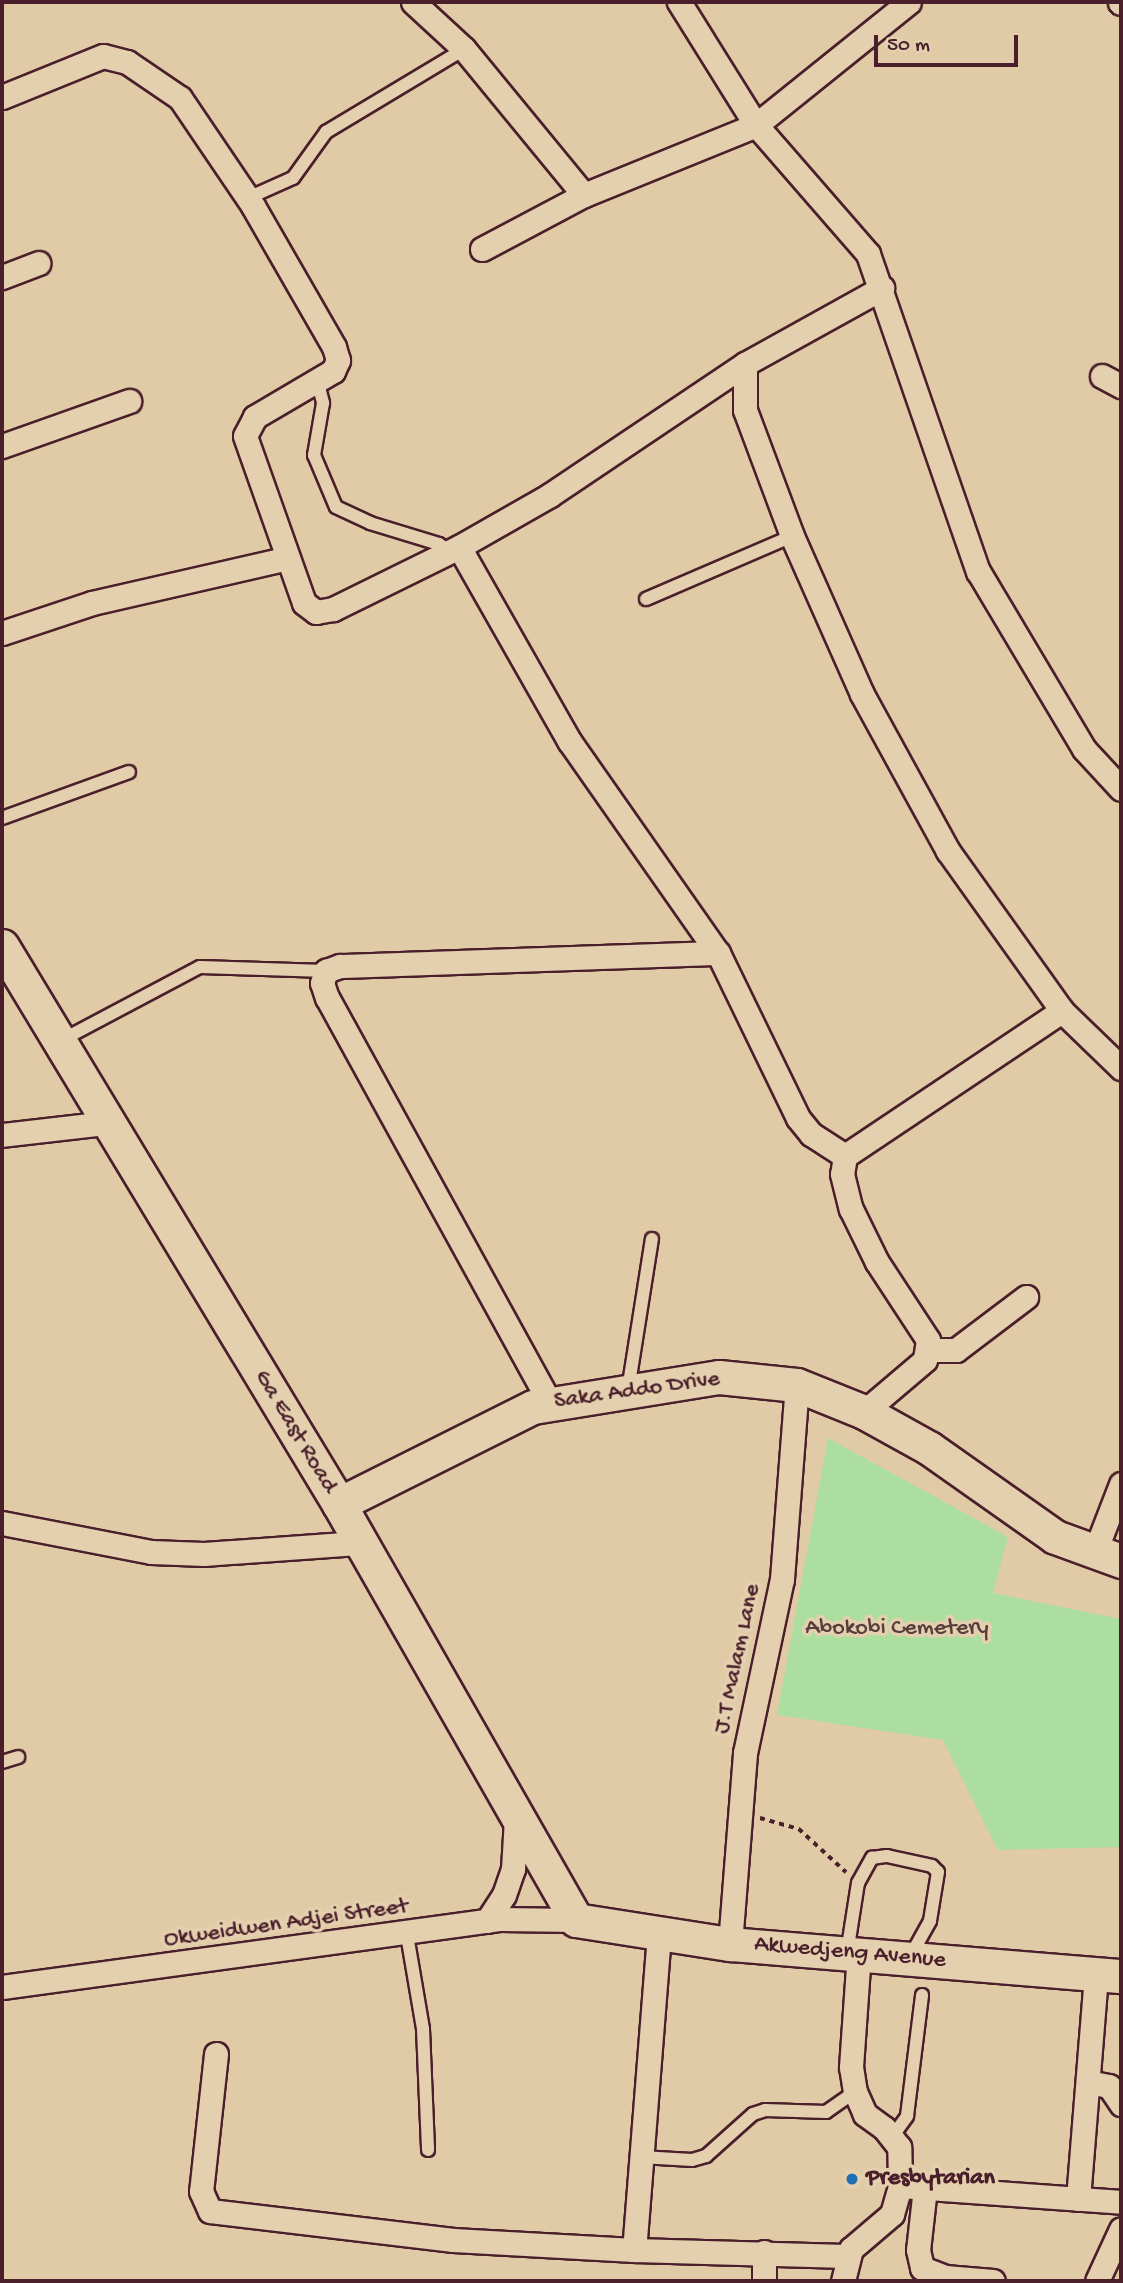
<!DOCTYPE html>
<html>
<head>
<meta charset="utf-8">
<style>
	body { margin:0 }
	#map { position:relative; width:1123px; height:2283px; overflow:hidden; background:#e1caa6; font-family:"Gochi Hand",sans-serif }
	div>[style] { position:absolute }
	.green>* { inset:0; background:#abde9f }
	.path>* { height:3.5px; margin-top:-1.75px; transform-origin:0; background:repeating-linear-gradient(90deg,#4a1f2b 0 5px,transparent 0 10px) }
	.roads { filter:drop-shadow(2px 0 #4a1f2b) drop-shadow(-2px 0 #4a1f2b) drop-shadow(0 2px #4a1f2b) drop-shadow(0 -2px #4a1f2b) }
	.lane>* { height:12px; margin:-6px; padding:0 6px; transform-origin:6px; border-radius:6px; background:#e4d0ae }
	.street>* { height:23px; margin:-11.5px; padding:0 11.5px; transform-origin:11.5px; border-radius:11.5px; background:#e4d0ae }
	.secondary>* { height:33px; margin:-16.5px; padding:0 16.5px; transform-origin:16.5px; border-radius:16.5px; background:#e4d0ae }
	.dots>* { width:19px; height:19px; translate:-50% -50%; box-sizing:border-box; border:4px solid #e4d0ae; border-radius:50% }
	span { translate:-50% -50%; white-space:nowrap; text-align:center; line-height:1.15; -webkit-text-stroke:7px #e4d0ae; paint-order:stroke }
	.street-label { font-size:24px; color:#4a1f2b }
	.park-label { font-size:24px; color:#593c3c }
	.poi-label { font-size:24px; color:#4a1f2b; font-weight:700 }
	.left { translate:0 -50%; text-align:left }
	.frame { position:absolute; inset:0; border:4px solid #4a1f2b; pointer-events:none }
	.scale { position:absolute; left:874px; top:35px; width:144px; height:32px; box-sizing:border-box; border:4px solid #4a1f2b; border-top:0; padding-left:9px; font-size:21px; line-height:24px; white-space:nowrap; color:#4a1f2b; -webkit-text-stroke:5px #e4d0ae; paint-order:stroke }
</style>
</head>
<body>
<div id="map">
	<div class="green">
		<div style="clip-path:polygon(828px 1438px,1008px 1537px,993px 1593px,1121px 1619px,1121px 1847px,998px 1850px,943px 1740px,777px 1715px)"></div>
	</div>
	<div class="path">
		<div style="left:760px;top:1818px;width:41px;rotate:15.8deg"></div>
		<div style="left:799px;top:1829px;width:64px;rotate:42.5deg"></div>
	</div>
	<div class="roads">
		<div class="lane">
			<div style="left:248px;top:198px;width:49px;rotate:-24deg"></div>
			<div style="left:293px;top:178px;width:57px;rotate:-54.3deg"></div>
			<div style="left:326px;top:132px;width:161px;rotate:-31deg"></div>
			<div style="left:317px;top:380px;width:24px;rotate:75deg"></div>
			<div style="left:323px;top:403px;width:53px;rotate:99.8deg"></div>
			<div style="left:314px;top:455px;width:56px;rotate:67.1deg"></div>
			<div style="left:336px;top:507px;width:38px;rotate:25deg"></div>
			<div style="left:370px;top:523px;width:72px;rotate:16.9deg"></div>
			<div style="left:439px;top:544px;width:14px;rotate:36deg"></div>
			<div style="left:646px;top:599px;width:159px;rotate:-23.3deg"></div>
			<div style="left:2px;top:818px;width:135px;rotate:-19.9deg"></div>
			<div style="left:60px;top:1041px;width:158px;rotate:-27.9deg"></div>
			<div style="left:200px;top:967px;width:126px;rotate:1.8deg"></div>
			<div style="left:628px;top:1390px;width:153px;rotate:-81deg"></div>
			<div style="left:2px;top:1762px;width:17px;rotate:-17deg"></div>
			<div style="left:407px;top:1935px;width:95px;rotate:80.3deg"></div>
			<div style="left:423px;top:2029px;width:121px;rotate:87.6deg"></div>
			<div style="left:847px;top:1953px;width:71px;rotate:-81.1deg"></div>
			<div style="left:858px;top:1883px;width:29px;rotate:-61deg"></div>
			<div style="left:872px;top:1858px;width:15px;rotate:-8deg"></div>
			<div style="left:887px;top:1856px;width:46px;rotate:12.5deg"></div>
			<div style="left:932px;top:1866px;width:8px;rotate:45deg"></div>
			<div style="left:938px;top:1872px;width:50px;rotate:99.3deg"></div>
			<div style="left:930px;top:1921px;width:41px;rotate:119.1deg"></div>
			<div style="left:892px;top:2137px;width:26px;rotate:-54deg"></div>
			<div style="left:907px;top:2116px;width:122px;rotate:-82.9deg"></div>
			<div style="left:641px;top:2157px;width:51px;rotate:3.4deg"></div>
			<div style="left:692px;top:2160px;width:15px;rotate:-16deg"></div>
			<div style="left:706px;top:2156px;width:63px;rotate:-41.8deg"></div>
			<div style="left:753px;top:2114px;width:13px;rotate:-18deg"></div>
			<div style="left:765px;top:2110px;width:61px;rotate:1.9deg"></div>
			<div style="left:826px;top:2112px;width:35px;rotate:-35deg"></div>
		</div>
		<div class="street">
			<div style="left:413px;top:2px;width:69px;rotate:42.7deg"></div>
			<div style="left:464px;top:49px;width:189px;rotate:50.6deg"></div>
			<div style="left:679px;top:2px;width:145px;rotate:58deg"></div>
			<div style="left:756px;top:125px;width:171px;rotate:49deg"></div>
			<div style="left:868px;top:254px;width:336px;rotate:70.9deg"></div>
			<div style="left:978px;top:571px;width:207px;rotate:59.2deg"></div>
			<div style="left:1084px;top:749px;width:54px;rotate:47.2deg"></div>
			<div style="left:1120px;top:2px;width:1px;rotate:45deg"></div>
			<div style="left:2px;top:97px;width:109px;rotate:-22.1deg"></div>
			<div style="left:103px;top:56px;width:25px;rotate:14deg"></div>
			<div style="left:127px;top:62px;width:64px;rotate:34.2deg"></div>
			<div style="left:180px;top:98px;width:130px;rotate:55.9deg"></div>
			<div style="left:253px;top:206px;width:163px;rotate:60.1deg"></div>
			<div style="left:334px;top:347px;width:14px;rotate:73deg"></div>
			<div style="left:338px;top:360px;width:12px;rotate:114deg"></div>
			<div style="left:333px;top:371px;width:91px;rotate:149.5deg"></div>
			<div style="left:255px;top:417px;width:21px;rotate:118deg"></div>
			<div style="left:245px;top:436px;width:177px;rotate:70.5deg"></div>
			<div style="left:304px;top:603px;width:15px;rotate:37deg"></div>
			<div style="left:316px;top:612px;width:17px;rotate:-10deg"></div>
			<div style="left:333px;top:609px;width:140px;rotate:-26.2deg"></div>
			<div style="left:459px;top:547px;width:105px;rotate:-29.7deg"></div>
			<div style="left:550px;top:495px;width:235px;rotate:-33.9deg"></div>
			<div style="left:745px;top:364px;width:157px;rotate:-29deg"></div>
			<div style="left:482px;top:249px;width:115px;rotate:-27.9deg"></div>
			<div style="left:584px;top:195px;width:186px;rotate:-22.1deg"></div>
			<div style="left:756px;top:125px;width:196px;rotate:-38.8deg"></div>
			<div style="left:2px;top:277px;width:39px;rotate:-21deg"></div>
			<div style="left:745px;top:364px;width:46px;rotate:90deg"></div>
			<div style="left:745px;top:410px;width:134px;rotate:69.5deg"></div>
			<div style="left:792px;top:536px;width:173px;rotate:66.1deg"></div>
			<div style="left:862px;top:694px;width:179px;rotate:61.3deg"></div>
			<div style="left:948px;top:851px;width:196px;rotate:54.5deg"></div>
			<div style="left:1062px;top:1011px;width:82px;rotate:44deg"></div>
			<div style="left:1102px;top:376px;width:21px;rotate:28deg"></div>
			<div style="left:2px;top:446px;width:135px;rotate:-19.5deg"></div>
			<div style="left:459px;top:547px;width:224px;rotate:60.4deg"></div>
			<div style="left:570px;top:742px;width:258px;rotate:55deg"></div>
			<div style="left:718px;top:953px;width:183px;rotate:64.1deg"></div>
			<div style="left:798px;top:1118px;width:21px;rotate:51deg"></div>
			<div style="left:811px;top:1134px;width:40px;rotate:32.9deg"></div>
			<div style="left:845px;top:1156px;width:18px;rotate:99deg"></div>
			<div style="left:842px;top:1174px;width:36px;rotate:76deg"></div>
			<div style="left:851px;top:1209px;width:59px;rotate:63.9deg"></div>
			<div style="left:877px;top:1262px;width:93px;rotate:56.8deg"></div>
			<div style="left:928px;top:1340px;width:20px;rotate:99deg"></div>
			<div style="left:925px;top:1360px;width:80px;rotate:139.6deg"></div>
			<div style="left:2px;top:633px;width:95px;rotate:-18.4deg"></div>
			<div style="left:92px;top:603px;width:201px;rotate:-12.9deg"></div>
			<div style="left:2px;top:1135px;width:105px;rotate:-6.6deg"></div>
			<div style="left:845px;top:1156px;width:261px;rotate:-33.8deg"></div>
			<div style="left:928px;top:1350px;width:28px"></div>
			<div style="left:956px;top:1350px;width:88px;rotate:-37.1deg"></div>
			<div style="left:550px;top:1403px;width:462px;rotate:-118.8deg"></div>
			<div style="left:327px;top:998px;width:16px;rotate:-108deg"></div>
			<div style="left:322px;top:983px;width:13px;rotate:-72deg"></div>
			<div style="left:326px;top:971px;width:15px;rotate:-20deg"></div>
			<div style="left:340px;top:966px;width:378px;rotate:-2deg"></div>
			<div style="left:2px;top:1523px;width:152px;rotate:11deg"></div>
			<div style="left:151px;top:1552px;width:53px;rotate:2.2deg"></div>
			<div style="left:204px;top:1554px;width:154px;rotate:-4.1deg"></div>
			<div style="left:1094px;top:1554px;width:75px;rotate:-68.9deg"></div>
			<div style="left:487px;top:1921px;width:31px;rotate:-57deg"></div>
			<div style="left:504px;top:1895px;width:28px;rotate:-71deg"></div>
			<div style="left:513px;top:1869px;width:51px;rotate:-86.6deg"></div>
			<div style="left:659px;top:1934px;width:317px;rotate:94.5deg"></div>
			<div style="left:634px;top:2250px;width:212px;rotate:1.6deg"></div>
			<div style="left:730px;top:1944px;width:192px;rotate:-85.5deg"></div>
			<div style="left:745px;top:1753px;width:178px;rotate:-78deg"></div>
			<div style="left:782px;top:1579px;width:195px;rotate:-85.6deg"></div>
			<div style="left:2px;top:1987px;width:503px;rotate:-7.78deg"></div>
			<div style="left:500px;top:1919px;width:76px;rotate:0.8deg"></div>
			<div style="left:216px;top:2054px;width:138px;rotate:96.2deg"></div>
			<div style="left:201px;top:2191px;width:22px;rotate:66deg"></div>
			<div style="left:210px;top:2211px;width:245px;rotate:6.8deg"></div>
			<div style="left:453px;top:2240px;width:181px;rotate:3.2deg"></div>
			<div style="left:1088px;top:2082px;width:21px;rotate:11deg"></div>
			<div style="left:1109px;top:2086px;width:22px;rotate:56deg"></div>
			<div style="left:900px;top:2186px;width:222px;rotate:4.1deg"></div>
			<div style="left:925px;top:2188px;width:62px;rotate:96.4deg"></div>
			<div style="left:918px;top:2250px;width:18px;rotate:77deg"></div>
			<div style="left:922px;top:2268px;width:25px;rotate:21deg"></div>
			<div style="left:945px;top:2277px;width:48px;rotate:4.8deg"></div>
			<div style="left:1078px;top:2199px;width:226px;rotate:-85.4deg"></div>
			<div style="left:764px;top:2281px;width:29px;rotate:-90deg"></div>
			<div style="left:843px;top:2281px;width:33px;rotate:-76deg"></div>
			<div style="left:851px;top:2249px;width:54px;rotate:-40.5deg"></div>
			<div style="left:892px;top:2214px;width:29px;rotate:-74deg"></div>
			<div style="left:900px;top:2186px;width:39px;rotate:-91deg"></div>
			<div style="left:899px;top:2147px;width:24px;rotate:-128deg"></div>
			<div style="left:884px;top:2128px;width:24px;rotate:-144deg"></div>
			<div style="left:865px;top:2114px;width:24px;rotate:-114deg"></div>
			<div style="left:855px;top:2092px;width:25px;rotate:-99deg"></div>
			<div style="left:851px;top:2067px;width:113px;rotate:-86deg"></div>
			<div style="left:1097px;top:2281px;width:57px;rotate:-65.2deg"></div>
		</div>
		<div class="secondary">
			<div style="left:2px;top:946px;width:652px;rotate:58.87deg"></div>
			<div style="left:339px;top:1504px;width:479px;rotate:60.3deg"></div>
			<div style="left:576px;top:1920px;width:156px;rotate:8.9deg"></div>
			<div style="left:730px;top:1944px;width:392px;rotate:4.7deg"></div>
			<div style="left:339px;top:1504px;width:217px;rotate:-26.6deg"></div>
			<div style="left:533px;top:1407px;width:188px;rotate:-9.2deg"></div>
			<div style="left:719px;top:1377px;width:78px;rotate:5.9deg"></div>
			<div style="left:797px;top:1385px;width:72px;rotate:21.9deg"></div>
			<div style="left:864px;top:1412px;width:74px;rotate:29deg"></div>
			<div style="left:929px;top:1448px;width:154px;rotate:35.2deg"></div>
			<div style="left:1055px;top:1537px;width:70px;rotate:20deg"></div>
		</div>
	</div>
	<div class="dots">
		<div style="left:852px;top:2179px;background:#1f6fb2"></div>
	</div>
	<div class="street-label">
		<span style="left:637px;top:1391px;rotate:-8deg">Saka Addo Drive</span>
		<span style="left:295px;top:1432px;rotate:59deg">Ga East Road</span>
		<span style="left:738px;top:1659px;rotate:-78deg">J.T Malam Lane</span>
		<span style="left:286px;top:1924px;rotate:-8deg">Okweidwen Adjei Street</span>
		<span style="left:850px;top:1953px;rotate:5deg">Akwedjeng Avenue</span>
	</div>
	<div class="park-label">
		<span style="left:897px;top:1629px">Abokobi Cemetery</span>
	</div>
	<div class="poi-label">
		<span class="left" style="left:866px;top:2179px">Presbytarian</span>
	</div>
	<div class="frame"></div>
	<div class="scale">50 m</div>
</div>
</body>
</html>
